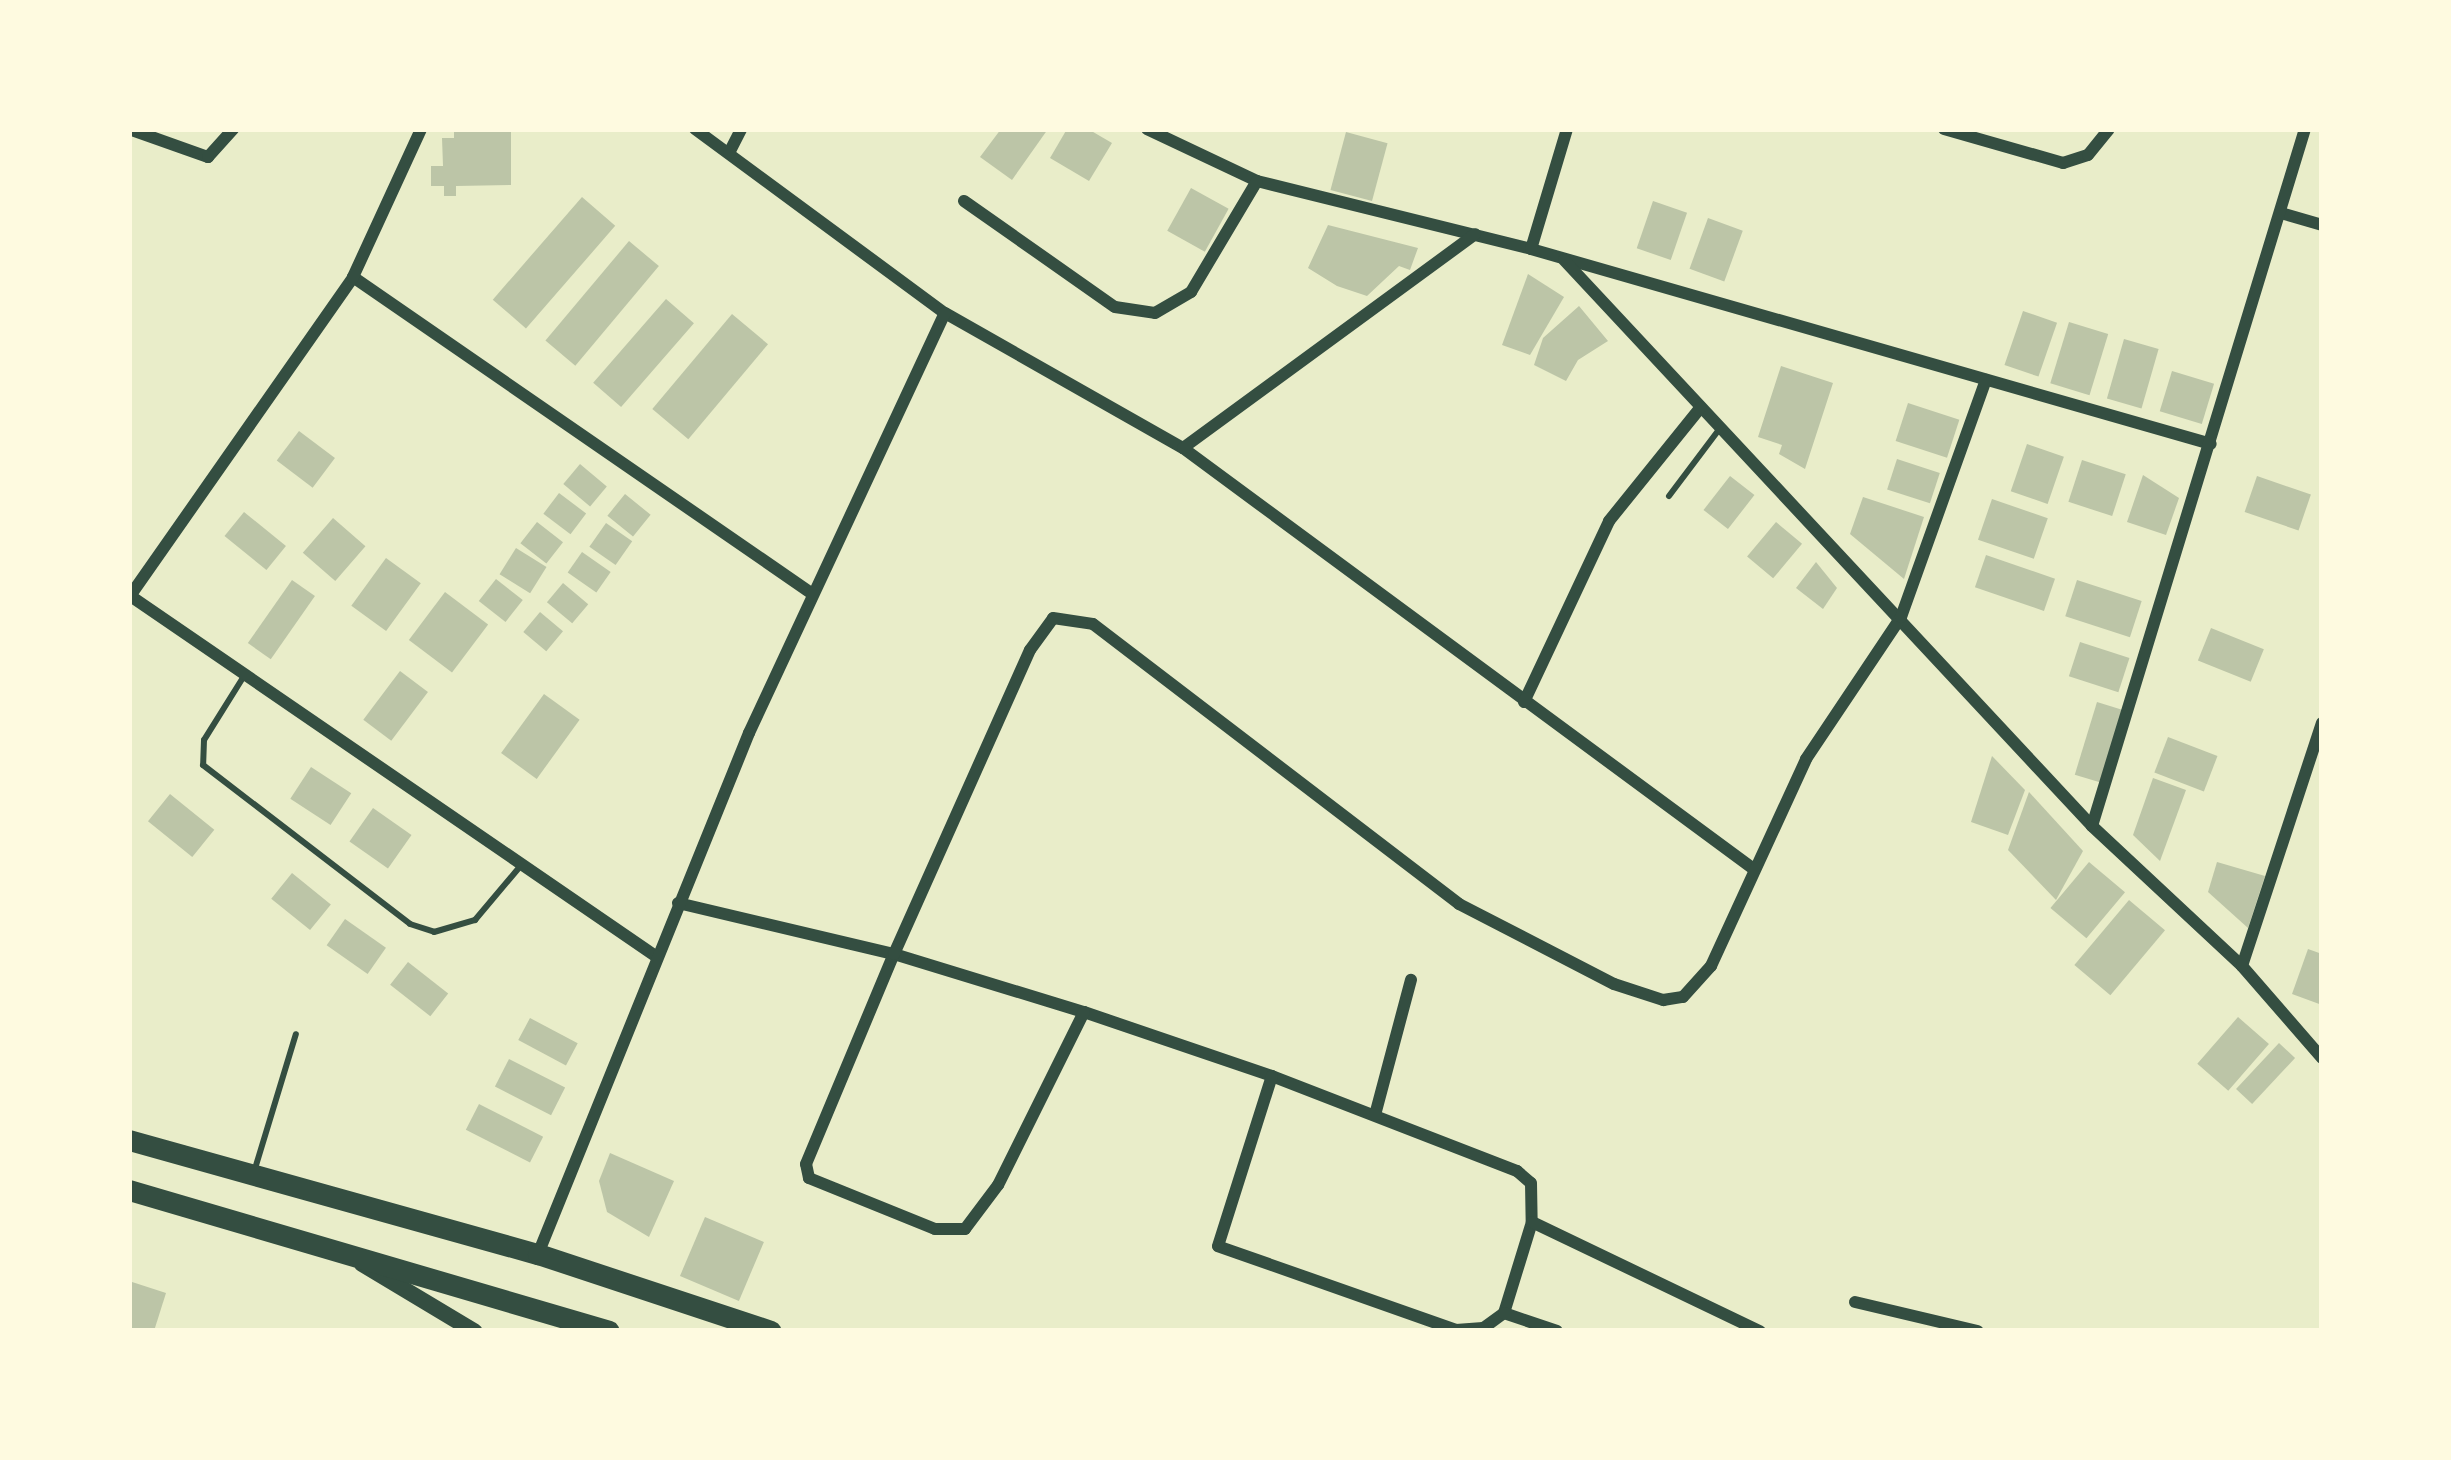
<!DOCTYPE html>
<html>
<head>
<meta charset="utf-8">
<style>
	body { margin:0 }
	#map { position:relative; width:2451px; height:1460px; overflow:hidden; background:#e9edc9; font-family:Barlow,sans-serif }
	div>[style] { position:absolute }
	.building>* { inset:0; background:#bcc5a7; transform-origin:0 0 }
	.service>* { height:6px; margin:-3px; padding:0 3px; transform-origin:3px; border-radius:3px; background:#344e41 }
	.minor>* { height:12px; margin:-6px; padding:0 6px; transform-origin:6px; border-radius:6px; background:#344e41 }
	.tertiary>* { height:16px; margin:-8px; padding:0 8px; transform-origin:8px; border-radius:8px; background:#344e41 }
	.trunk>* { height:21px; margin:-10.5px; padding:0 10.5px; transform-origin:10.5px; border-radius:10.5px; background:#344e41 }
	span { translate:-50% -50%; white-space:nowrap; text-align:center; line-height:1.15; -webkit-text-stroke:12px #fefae0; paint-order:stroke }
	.frame { position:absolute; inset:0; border:132px solid #fefae0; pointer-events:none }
</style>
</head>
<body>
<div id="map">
	<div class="building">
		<div style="clip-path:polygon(454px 129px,511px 129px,511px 185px,456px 186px,456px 196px,444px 196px,444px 186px,431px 186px,431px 166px,443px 166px,442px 138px,454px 138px)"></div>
		<div style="clip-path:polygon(1001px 129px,1048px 129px,1012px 180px,980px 157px)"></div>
		<div style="clip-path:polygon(1067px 129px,1088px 129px,1112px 143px,1089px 181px,1050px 158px)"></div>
		<div style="left:1346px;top:132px;width:43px;height:60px;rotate:15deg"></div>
		<div style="left:1191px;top:188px;width:43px;height:49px;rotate:29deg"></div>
		<div style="left:582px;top:197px;width:44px;height:136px;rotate:41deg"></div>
		<div style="left:1653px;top:201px;width:36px;height:50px;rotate:19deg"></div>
		<div style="left:1708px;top:218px;width:37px;height:54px;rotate:20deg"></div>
		<div style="clip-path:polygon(1328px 225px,1418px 248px,1410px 270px,1399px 266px,1367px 296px,1337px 286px,1308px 268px)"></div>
		<div style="left:629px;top:241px;width:39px;height:130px;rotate:40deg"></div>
		<div style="clip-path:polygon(1528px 274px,1564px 297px,1530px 355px,1502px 345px)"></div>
		<div style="left:666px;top:299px;width:37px;height:111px;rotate:41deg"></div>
		<div style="clip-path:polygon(1579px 306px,1608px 341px,1578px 360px,1566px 381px,1534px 365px,1543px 338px)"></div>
		<div style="left:2023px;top:311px;width:36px;height:57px;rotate:19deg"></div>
		<div style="left:732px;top:314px;width:47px;height:124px;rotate:40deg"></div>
		<div style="left:2069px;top:322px;width:41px;height:64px;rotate:17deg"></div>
		<div style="left:2124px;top:339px;width:36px;height:62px;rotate:16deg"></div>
		<div style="clip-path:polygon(1781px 366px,1833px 383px,1805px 469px,1779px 454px,1782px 445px,1758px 437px)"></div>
		<div style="left:2172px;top:371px;width:44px;height:42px;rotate:17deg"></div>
		<div style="left:1908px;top:403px;width:54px;height:40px;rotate:18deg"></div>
		<div style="left:299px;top:431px;width:45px;height:37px;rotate:37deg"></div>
		<div style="left:2027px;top:444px;width:39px;height:50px;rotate:19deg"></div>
		<div style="left:1897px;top:459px;width:45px;height:32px;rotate:18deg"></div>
		<div style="left:2082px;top:460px;width:46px;height:44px;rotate:18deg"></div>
		<div style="left:580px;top:464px;width:35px;height:26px;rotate:40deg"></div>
		<div style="clip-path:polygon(2143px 475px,2179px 498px,2166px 535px,2127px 522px)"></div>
		<div style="left:1730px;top:476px;width:31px;height:43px;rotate:38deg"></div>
		<div style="left:2257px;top:476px;width:57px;height:38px;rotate:19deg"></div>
		<div style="left:559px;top:493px;width:34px;height:26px;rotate:37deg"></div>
		<div style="left:625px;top:494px;width:33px;height:28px;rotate:39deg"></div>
		<div style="clip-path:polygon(1863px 497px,1924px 517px,1904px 579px,1850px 534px)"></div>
		<div style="left:1992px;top:499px;width:59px;height:43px;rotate:19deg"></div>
		<div style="left:244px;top:512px;width:54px;height:31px;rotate:39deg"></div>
		<div style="left:333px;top:518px;width:43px;height:46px;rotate:41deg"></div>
		<div style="left:537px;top:522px;width:33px;height:27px;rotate:38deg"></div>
		<div style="left:1776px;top:522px;width:34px;height:45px;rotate:40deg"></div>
		<div style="left:606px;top:523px;width:32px;height:29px;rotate:35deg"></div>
		<div style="left:516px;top:548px;width:36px;height:31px;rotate:32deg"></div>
		<div style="left:582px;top:552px;width:35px;height:25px;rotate:35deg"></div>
		<div style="left:1986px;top:555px;width:73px;height:34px;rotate:19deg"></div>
		<div style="left:386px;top:558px;width:43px;height:59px;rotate:36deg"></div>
		<div style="clip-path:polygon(1816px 562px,1837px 588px,1823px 609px,1796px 588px)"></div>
		<div style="left:496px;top:579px;width:34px;height:28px;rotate:38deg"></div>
		<div style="left:292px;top:580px;width:28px;height:77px;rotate:35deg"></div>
		<div style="left:2077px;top:580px;width:68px;height:38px;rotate:18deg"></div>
		<div style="left:563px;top:583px;width:33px;height:25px;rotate:40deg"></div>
		<div style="left:445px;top:592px;width:54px;height:60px;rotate:37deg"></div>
		<div style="left:540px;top:612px;width:30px;height:26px;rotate:40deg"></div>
		<div style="left:2211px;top:628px;width:57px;height:35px;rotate:22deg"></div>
		<div style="left:2080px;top:642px;width:52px;height:36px;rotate:18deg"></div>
		<div style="left:400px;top:671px;width:35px;height:61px;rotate:37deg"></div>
		<div style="left:544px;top:694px;width:44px;height:73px;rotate:36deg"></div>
		<div style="left:2097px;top:702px;width:27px;height:76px;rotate:17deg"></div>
		<div style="left:2168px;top:737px;width:53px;height:38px;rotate:21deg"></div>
		<div style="clip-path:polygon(1992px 756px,2025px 790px,2008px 835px,1971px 822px)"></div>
		<div style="left:311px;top:767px;width:48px;height:38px;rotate:33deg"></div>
		<div style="clip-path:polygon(2153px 778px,2186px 790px,2160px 861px,2133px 835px)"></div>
		<div style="clip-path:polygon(2029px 792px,2083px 851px,2056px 900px,2008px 850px)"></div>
		<div style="left:170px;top:794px;width:57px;height:35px;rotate:39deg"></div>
		<div style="left:373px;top:808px;width:47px;height:41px;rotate:35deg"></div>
		<div style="left:2089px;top:862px;width:47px;height:60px;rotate:40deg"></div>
		<div style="clip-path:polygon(2217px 862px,2265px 876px,2248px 928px,2208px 892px)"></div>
		<div style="left:292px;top:873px;width:50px;height:33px;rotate:39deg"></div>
		<div style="left:2129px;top:900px;width:47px;height:85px;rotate:40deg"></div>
		<div style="left:345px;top:919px;width:50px;height:32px;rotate:35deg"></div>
		<div style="clip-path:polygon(2308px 949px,2322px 954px,2322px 1005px,2292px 994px)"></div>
		<div style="left:408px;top:962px;width:51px;height:29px;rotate:38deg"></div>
		<div style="left:2238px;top:1017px;width:41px;height:62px;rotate:41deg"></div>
		<div style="left:530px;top:1018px;width:54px;height:25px;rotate:28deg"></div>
		<div style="left:2279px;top:1043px;width:22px;height:63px;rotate:43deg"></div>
		<div style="left:509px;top:1059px;width:63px;height:31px;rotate:27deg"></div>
		<div style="left:479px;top:1104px;width:72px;height:29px;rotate:27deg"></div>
		<div style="clip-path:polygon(610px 1153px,674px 1181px,649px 1237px,607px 1212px,599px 1181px)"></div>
		<div style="left:705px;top:1217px;width:64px;height:64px;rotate:23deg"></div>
		<div style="clip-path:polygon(129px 1281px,166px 1293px,154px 1331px,129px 1331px)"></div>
	</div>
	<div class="service">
		<div style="left:1669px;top:496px;width:86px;rotate:-53deg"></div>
		<div style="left:244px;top:676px;width:75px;rotate:122deg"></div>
		<div style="left:204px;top:740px;width:25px;rotate:92deg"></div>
		<div style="left:203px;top:765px;width:261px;rotate:37.5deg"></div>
		<div style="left:410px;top:924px;width:25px;rotate:18deg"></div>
		<div style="left:434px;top:932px;width:43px;rotate:-16.3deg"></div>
		<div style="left:475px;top:920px;width:67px;rotate:-49.9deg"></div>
		<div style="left:254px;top:1172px;width:144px;rotate:-73.1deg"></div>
	</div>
	<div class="minor">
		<div style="left:129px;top:129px;width:84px;rotate:19.5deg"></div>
		<div style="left:208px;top:157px;width:38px;rotate:-48deg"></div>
		<div style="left:695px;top:129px;width:310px;rotate:36.4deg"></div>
		<div style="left:945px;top:313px;width:274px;rotate:29.6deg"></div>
		<div style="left:1183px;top:448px;width:706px;rotate:36.42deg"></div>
		<div style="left:1147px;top:129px;width:122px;rotate:25.3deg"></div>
		<div style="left:1257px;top:181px;width:282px;rotate:13.9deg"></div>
		<div style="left:1531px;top:249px;width:707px;rotate:16deg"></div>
		<div style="left:1944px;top:129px;width:124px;rotate:15.9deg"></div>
		<div style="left:2063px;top:163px;width:26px;rotate:-18deg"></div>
		<div style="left:2088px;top:155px;width:33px;rotate:-51deg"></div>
		<div style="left:729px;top:153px;width:27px;rotate:-63deg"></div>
		<div style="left:964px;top:201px;width:184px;rotate:35.1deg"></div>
		<div style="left:1115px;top:307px;width:40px;rotate:8.5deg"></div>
		<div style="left:1155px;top:313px;width:42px;rotate:-30.3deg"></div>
		<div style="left:1191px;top:292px;width:129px;rotate:-59.3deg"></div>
		<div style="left:2281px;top:213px;width:43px;rotate:16.3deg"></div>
		<div style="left:1531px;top:249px;width:125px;rotate:-73.3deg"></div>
		<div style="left:1564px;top:260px;width:774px;rotate:46.99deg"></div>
		<div style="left:2092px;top:826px;width:205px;rotate:43deg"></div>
		<div style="left:2242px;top:966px;width:122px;rotate:49deg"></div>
		<div style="left:353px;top:277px;width:556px;rotate:34.6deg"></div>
		<div style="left:1183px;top:448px;width:362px;rotate:-36.2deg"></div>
		<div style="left:129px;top:595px;width:637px;rotate:34.44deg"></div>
		<div style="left:130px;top:596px;width:389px;rotate:-55deg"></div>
		<div style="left:353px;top:277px;width:163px;rotate:-65.3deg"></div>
		<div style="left:1524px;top:702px;width:200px;rotate:-64.8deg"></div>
		<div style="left:1609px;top:521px;width:146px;rotate:-51.1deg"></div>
		<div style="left:2092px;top:826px;width:729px;rotate:-73.01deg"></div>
		<div style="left:678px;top:903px;width:222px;rotate:13.3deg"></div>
		<div style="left:894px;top:954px;width:199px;rotate:17deg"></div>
		<div style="left:1084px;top:1012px;width:199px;rotate:18.8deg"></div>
		<div style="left:1272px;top:1076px;width:263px;rotate:21.2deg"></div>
		<div style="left:1517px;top:1171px;width:18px;rotate:41deg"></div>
		<div style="left:1531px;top:1183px;width:39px;rotate:89deg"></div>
		<div style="left:1532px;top:1222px;width:95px;rotate:107.1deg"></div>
		<div style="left:1504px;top:1313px;width:26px;rotate:144deg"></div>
		<div style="left:1483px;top:1328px;width:27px;rotate:176deg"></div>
		<div style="left:1456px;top:1330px;width:252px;rotate:-160.6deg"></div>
		<div style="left:1218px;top:1246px;width:178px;rotate:-72.4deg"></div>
		<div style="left:2242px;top:966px;width:256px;rotate:-71.8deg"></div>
		<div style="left:1084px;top:1012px;width:193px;rotate:116.4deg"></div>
		<div style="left:998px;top:1185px;width:55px;rotate:126.9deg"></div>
		<div style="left:965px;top:1229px;width:30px;rotate:180deg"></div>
		<div style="left:935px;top:1229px;width:136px;rotate:-158deg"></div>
		<div style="left:809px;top:1178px;width:14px;rotate:-102deg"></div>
		<div style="left:806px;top:1164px;width:228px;rotate:-67.3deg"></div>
		<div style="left:894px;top:954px;width:333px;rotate:-65.9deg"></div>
		<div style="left:1030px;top:650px;width:39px;rotate:-54deg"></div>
		<div style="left:1053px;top:618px;width:40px;rotate:8.5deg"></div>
		<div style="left:1093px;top:624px;width:461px;rotate:37.4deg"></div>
		<div style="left:1459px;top:904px;width:174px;rotate:27.3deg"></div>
		<div style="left:1614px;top:984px;width:52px;rotate:18.1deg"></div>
		<div style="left:1663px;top:1000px;width:20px;rotate:-9deg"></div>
		<div style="left:1683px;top:997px;width:42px;rotate:-47.9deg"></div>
		<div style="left:1711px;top:966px;width:228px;rotate:-65.3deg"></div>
		<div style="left:1806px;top:759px;width:171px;rotate:-56.2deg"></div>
		<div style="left:1901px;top:617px;width:252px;rotate:-70.3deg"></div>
		<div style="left:1375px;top:1115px;width:140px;rotate:-75.1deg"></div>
		<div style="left:1532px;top:1222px;width:253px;rotate:25.6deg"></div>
		<div style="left:538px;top:1254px;width:562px;rotate:-67.95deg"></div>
		<div style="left:749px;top:733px;width:463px;rotate:-65deg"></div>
		<div style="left:1855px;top:1302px;width:126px;rotate:13.3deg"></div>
		<div style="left:1504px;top:1313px;width:56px;rotate:18.8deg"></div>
	</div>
	<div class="tertiary">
		<div style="left:362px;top:1264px;width:131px;rotate:30.9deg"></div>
	</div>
	<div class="trunk">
		<div style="left:129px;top:1140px;width:425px;rotate:15.6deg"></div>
		<div style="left:538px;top:1254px;width:245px;rotate:18.3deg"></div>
		<div style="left:129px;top:1190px;width:500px;rotate:16.37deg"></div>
	</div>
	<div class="frame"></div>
</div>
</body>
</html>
